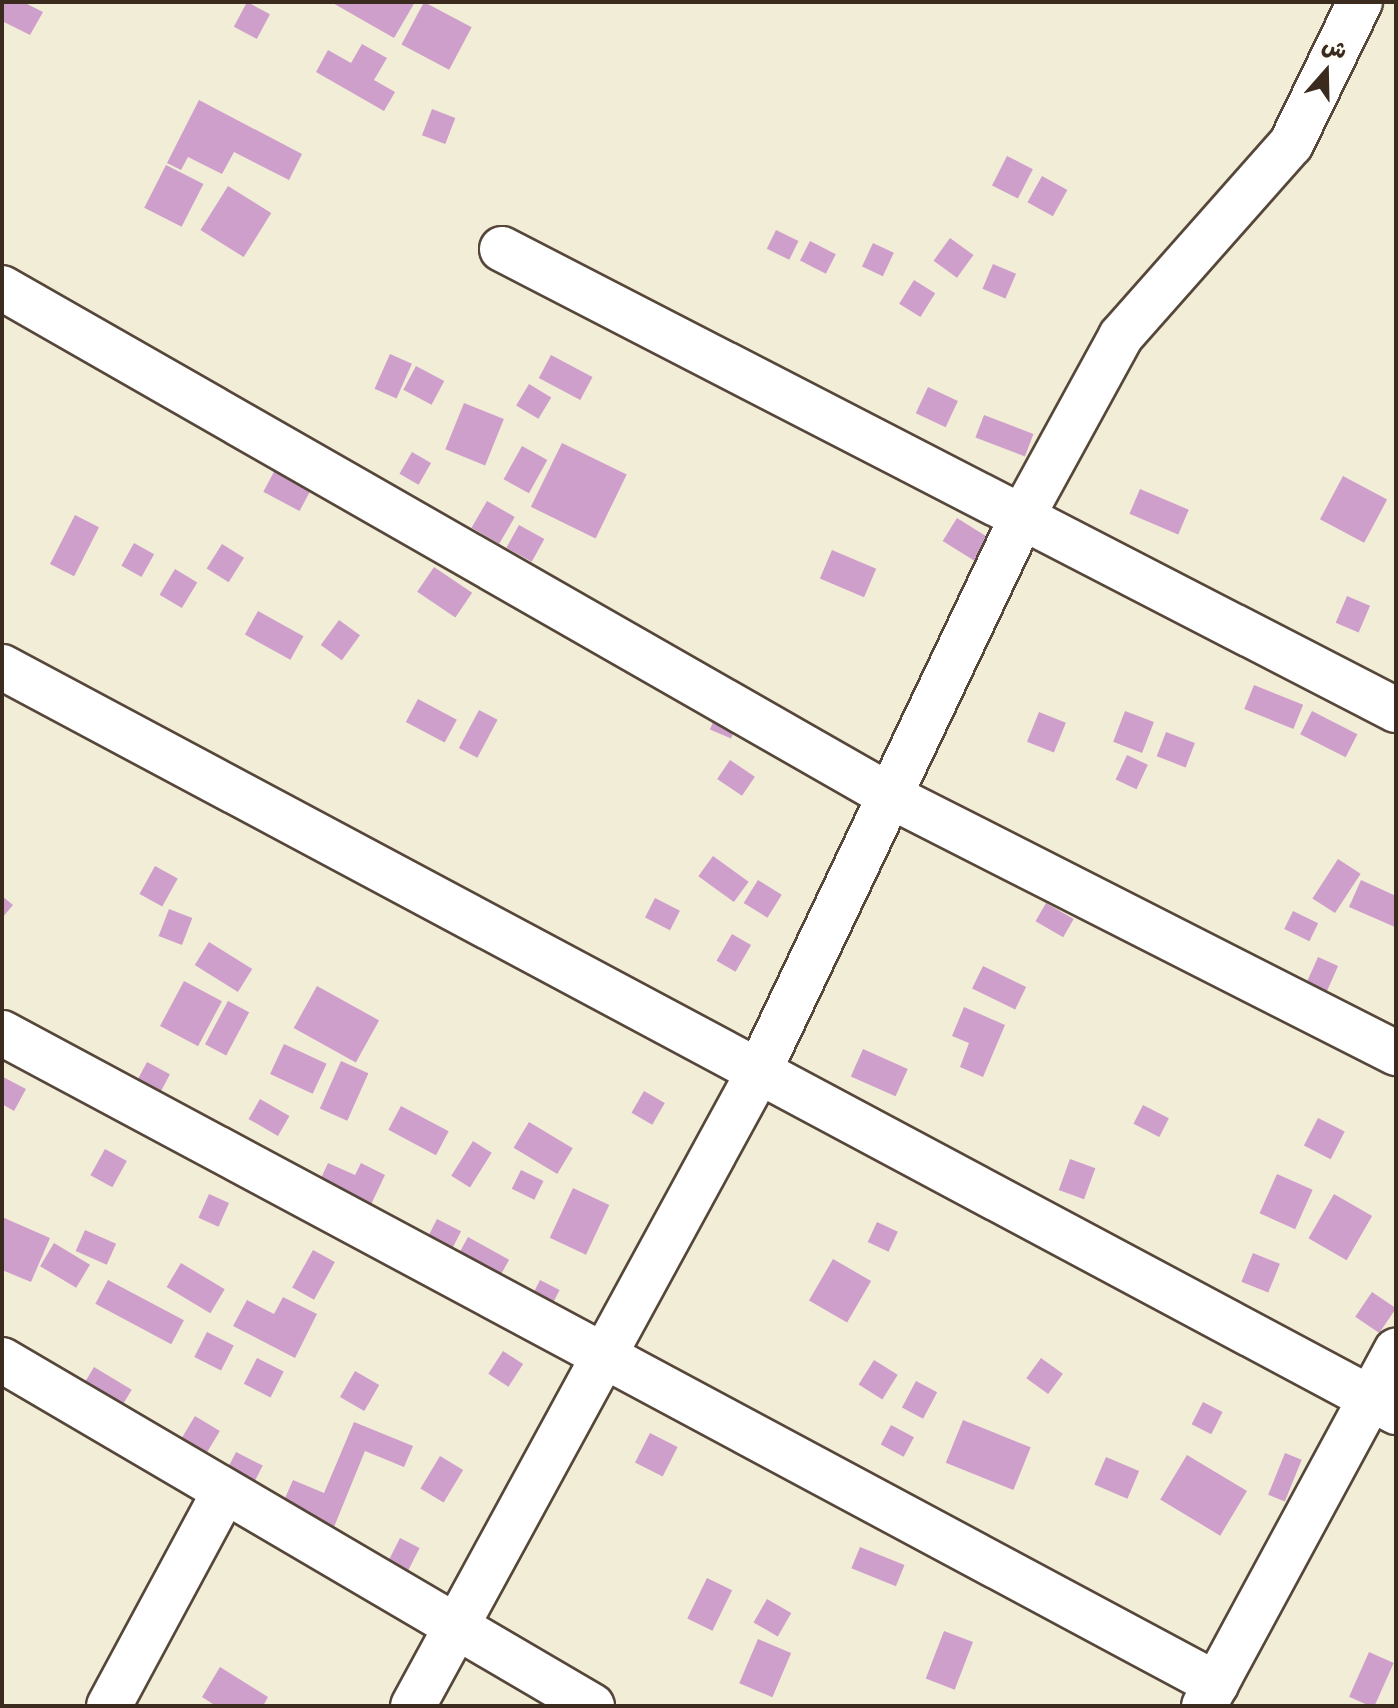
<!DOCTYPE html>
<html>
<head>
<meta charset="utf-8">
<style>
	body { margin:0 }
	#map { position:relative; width:1398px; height:1708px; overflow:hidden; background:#f2edd7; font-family:"Architects Daughter","Playpen Sans Arabic",sans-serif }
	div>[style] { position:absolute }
	.building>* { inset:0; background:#cf9fcc; transform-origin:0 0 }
	.roads { filter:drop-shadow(2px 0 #56473a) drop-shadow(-2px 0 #56473a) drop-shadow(0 2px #56473a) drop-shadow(0 -2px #56473a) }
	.minor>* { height:44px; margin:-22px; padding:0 22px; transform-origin:22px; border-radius:22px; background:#fff }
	span { translate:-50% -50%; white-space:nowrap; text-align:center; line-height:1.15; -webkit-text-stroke:6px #fdfcf7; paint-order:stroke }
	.frame { position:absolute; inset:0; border:4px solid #3b2a1e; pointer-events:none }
	.north { position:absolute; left:1286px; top:32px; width:80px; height:80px; -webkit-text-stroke:6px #fdfcf7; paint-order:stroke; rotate:20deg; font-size:22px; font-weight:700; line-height:32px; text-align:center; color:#3b2a1e }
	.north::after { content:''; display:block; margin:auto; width:28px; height:36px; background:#3b2a1e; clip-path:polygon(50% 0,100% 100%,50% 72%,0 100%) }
</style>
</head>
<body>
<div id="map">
	<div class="building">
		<div style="clip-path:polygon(4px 2px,23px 2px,43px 12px,30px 35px,2px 21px)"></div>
		<div style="left:247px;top:2px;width:26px;height:28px;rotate:28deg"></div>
		<div style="clip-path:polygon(331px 2px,415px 2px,394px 38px)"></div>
		<div style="left:424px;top:2px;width:54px;height:48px;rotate:28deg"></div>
		<div style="clip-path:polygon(362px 44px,387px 58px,374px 80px,395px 92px,384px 111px,316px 72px,328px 50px,351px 63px)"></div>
		<div style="clip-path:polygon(199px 100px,302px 154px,289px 180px,234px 152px,222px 174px,188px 157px,181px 170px,167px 163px)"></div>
		<div style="left:432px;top:109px;width:25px;height:28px;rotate:21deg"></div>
		<div style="left:1007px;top:156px;width:29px;height:33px;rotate:27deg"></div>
		<div style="left:166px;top:165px;width:42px;height:48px;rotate:27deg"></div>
		<div style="left:1042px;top:176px;width:29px;height:30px;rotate:29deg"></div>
		<div style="left:228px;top:186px;width:51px;height:52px;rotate:32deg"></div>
		<div style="left:776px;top:230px;width:25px;height:21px;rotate:26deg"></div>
		<div style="left:950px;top:238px;width:29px;height:28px;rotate:36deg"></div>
		<div style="left:810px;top:241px;width:29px;height:22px;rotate:27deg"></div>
		<div style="left:873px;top:243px;width:23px;height:26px;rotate:25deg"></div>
		<div style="left:993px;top:264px;width:25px;height:27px;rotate:23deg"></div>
		<div style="left:914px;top:280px;width:25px;height:28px;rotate:32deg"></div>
		<div style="left:390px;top:354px;width:24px;height:38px;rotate:24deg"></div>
		<div style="left:551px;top:355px;width:47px;height:26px;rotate:28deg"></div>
		<div style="left:416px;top:366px;width:32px;height:27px;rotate:28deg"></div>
		<div style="left:529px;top:384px;width:26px;height:25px;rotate:31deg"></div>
		<div style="left:928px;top:387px;width:33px;height:29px;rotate:25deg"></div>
		<div style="left:464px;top:403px;width:43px;height:50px;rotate:22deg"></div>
		<div style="left:984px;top:415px;width:53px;height:24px;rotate:21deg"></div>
		<div style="left:562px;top:443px;width:72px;height:71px;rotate:26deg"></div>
		<div style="left:522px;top:446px;width:29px;height:38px;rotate:29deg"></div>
		<div style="left:412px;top:452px;width:22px;height:25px;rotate:30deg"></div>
		<div style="left:276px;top:468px;width:41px;height:27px;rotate:28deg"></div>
		<div style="left:1343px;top:476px;width:50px;height:49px;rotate:28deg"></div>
		<div style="left:1140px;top:489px;width:53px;height:27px;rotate:23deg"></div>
		<div style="left:487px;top:501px;width:32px;height:31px;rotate:30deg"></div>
		<div style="left:75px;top:515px;width:27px;height:55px;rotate:27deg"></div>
		<div style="left:957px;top:518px;width:51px;height:27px;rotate:32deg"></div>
		<div style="left:519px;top:525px;width:29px;height:26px;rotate:29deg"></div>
		<div style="left:134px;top:543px;width:23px;height:26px;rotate:29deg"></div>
		<div style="left:222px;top:544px;width:26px;height:29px;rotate:32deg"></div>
		<div style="left:832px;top:550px;width:48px;height:31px;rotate:23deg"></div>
		<div style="left:434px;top:567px;width:46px;height:30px;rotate:34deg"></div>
		<div style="left:175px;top:569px;width:26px;height:30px;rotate:31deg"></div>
		<div style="left:1347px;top:596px;width:25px;height:29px;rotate:23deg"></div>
		<div style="left:258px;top:611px;width:52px;height:27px;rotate:29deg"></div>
		<div style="left:339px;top:620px;width:26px;height:31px;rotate:36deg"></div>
		<div style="left:1254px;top:685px;width:53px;height:26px;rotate:22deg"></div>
		<div style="left:418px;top:699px;width:44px;height:26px;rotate:28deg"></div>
		<div style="left:722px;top:701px;width:23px;height:31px;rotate:23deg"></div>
		<div style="left:479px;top:710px;width:21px;height:43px;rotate:28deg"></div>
		<div style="left:1125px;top:711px;width:31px;height:33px;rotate:21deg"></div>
		<div style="left:1312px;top:711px;width:51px;height:26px;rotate:27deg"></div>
		<div style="left:1039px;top:712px;width:29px;height:32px;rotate:22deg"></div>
		<div style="left:1166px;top:732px;width:31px;height:26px;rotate:21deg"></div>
		<div style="left:1127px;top:755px;width:23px;height:27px;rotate:25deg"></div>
		<div style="left:730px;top:760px;width:30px;height:23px;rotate:34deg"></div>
		<div style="left:713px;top:856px;width:44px;height:25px;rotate:36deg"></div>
		<div style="left:1338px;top:859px;width:27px;height:47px;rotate:33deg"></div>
		<div style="left:155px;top:866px;width:26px;height:32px;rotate:29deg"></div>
		<div style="left:758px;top:880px;width:28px;height:27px;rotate:32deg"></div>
		<div style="clip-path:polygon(1361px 880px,1396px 896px,1395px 927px,1349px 907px)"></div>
		<div style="clip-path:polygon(2px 896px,13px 905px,2px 918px)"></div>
		<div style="left:655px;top:898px;width:28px;height:22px;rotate:27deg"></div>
		<div style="left:1046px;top:903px;width:32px;height:21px;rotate:30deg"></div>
		<div style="left:169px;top:909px;width:25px;height:29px;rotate:21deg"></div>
		<div style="left:1293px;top:911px;width:28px;height:20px;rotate:26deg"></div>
		<div style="left:732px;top:934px;width:22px;height:31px;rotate:30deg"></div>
		<div style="left:209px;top:942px;width:51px;height:27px;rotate:32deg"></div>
		<div style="left:1318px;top:957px;width:22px;height:29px;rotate:24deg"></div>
		<div style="left:983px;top:966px;width:48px;height:25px;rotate:26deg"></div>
		<div style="left:184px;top:981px;width:43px;height:51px;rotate:28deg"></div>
		<div style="left:317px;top:986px;width:71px;height:48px;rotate:29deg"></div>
		<div style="left:228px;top:1001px;width:24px;height:49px;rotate:28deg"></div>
		<div style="clip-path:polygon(964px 1007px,1005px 1025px,983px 1077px,960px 1067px,969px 1043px,952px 1036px)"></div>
		<div style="left:284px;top:1044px;width:47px;height:33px;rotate:25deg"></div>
		<div style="left:863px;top:1049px;width:49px;height:30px;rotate:24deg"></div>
		<div style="left:341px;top:1061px;width:30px;height:52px;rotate:24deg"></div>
		<div style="left:147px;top:1062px;width:26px;height:26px;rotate:28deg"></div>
		<div style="clip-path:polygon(3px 1077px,26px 1089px,14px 1111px,2px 1104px)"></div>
		<div style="left:644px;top:1091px;width:24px;height:25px;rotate:30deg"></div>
		<div style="left:260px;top:1099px;width:34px;height:23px;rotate:30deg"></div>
		<div style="left:1143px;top:1105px;width:29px;height:21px;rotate:27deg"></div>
		<div style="left:401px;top:1106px;width:54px;height:27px;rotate:28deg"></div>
		<div style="left:1318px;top:1118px;width:30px;height:31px;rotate:27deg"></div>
		<div style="left:529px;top:1122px;width:51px;height:30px;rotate:31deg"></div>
		<div style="left:473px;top:1141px;width:22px;height:41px;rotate:32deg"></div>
		<div style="left:105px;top:1149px;width:25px;height:30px;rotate:29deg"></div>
		<div style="left:1070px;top:1159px;width:27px;height:33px;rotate:20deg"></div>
		<div style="clip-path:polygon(328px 1163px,355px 1175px,361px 1163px,385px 1175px,367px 1213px,316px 1189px)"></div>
		<div style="left:521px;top:1170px;width:25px;height:21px;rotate:26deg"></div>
		<div style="left:1277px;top:1174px;width:39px;height:43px;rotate:24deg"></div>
		<div style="left:573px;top:1188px;width:40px;height:55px;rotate:25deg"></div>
		<div style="left:209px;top:1194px;width:22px;height:26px;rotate:24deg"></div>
		<div style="left:1334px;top:1194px;width:44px;height:51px;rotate:30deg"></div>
		<div style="clip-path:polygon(2px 1217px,50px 1238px,31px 1282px,2px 1270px)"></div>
		<div style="left:437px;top:1219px;width:27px;height:28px;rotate:27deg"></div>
		<div style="left:877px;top:1222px;width:23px;height:22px;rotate:25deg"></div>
		<div style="left:85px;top:1230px;width:34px;height:23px;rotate:24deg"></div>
		<div style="left:468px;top:1237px;width:47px;height:28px;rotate:29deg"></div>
		<div style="left:54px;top:1243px;width:42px;height:27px;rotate:31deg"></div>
		<div style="left:313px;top:1250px;width:25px;height:43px;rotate:29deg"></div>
		<div style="left:1253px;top:1253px;width:29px;height:31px;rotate:22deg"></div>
		<div style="left:833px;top:1259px;width:44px;height:48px;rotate:30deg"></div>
		<div style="left:181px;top:1263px;width:51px;height:28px;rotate:31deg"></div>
		<div style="left:108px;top:1280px;width:86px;height:27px;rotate:28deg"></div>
		<div style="left:540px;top:1280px;width:22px;height:24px;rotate:27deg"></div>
		<div style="left:1372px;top:1292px;width:29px;height:30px;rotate:34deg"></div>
		<div style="clip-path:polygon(283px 1297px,317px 1314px,295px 1358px,233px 1326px,247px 1300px,274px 1314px)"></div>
		<div style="left:207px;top:1332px;width:30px;height:28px;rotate:27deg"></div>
		<div style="left:503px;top:1351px;width:24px;height:27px;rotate:33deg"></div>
		<div style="left:257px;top:1358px;width:30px;height:29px;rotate:27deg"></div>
		<div style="left:1041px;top:1358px;width:27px;height:25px;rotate:36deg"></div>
		<div style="left:874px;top:1360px;width:28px;height:29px;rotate:32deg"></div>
		<div style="left:94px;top:1367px;width:44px;height:27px;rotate:31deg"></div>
		<div style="left:355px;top:1371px;width:28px;height:30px;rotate:30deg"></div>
		<div style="left:916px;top:1381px;width:24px;height:30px;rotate:28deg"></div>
		<div style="left:1203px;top:1402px;width:22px;height:25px;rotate:27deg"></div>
		<div style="left:195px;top:1416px;width:29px;height:33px;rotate:31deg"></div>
		<div style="left:963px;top:1420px;width:73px;height:46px;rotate:22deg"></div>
		<div style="clip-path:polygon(354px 1422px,413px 1446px,404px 1467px,365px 1451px,334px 1527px,282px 1505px,293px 1480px,324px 1493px)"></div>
		<div style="left:891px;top:1425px;width:26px;height:22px;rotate:28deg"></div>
		<div style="left:650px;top:1433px;width:31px;height:33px;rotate:27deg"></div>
		<div style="left:236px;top:1452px;width:30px;height:23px;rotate:27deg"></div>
		<div style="left:1285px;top:1453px;width:18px;height:45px;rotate:22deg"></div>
		<div style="left:1187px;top:1455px;width:70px;height:52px;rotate:31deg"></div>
		<div style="left:440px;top:1456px;width:27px;height:38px;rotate:31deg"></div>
		<div style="left:1106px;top:1457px;width:36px;height:30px;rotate:23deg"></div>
		<div style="left:400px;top:1538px;width:22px;height:26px;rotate:27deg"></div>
		<div style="left:860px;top:1547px;width:48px;height:23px;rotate:22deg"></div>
		<div style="left:707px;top:1578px;width:28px;height:45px;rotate:26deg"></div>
		<div style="left:767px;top:1599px;width:28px;height:27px;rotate:30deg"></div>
		<div style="left:944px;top:1631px;width:31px;height:51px;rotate:21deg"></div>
		<div style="left:758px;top:1639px;width:36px;height:48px;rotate:23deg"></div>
		<div style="left:1369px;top:1652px;width:27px;height:49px;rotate:24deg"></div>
		<div style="clip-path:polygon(220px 1667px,268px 1697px,263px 1706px,216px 1706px,202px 1697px)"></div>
	</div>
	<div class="roads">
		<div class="minor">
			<div style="left:502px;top:249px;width:1006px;rotate:27.28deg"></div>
			<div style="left:2px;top:288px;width:1023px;rotate:29.77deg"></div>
			<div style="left:890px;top:796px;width:568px;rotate:26.93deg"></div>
			<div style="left:2px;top:667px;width:1581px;rotate:28.12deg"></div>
			<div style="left:2px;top:1033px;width:1378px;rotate:28.2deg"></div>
			<div style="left:2px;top:1360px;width:684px;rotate:30.39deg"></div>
			<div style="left:109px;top:1706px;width:244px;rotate:-61.7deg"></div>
			<div style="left:413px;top:1706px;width:723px;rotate:-61.41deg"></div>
			<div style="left:759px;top:1071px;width:613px;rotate:-64.6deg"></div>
			<div style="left:1022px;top:517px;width:206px;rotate:-61.3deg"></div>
			<div style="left:1121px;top:336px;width:256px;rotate:-48.5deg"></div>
			<div style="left:1291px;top:144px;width:158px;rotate:-64.1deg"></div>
			<div style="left:1204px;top:1706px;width:404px;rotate:-61.6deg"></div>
		</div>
	</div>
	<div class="frame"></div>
	<div class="north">ش</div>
</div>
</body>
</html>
